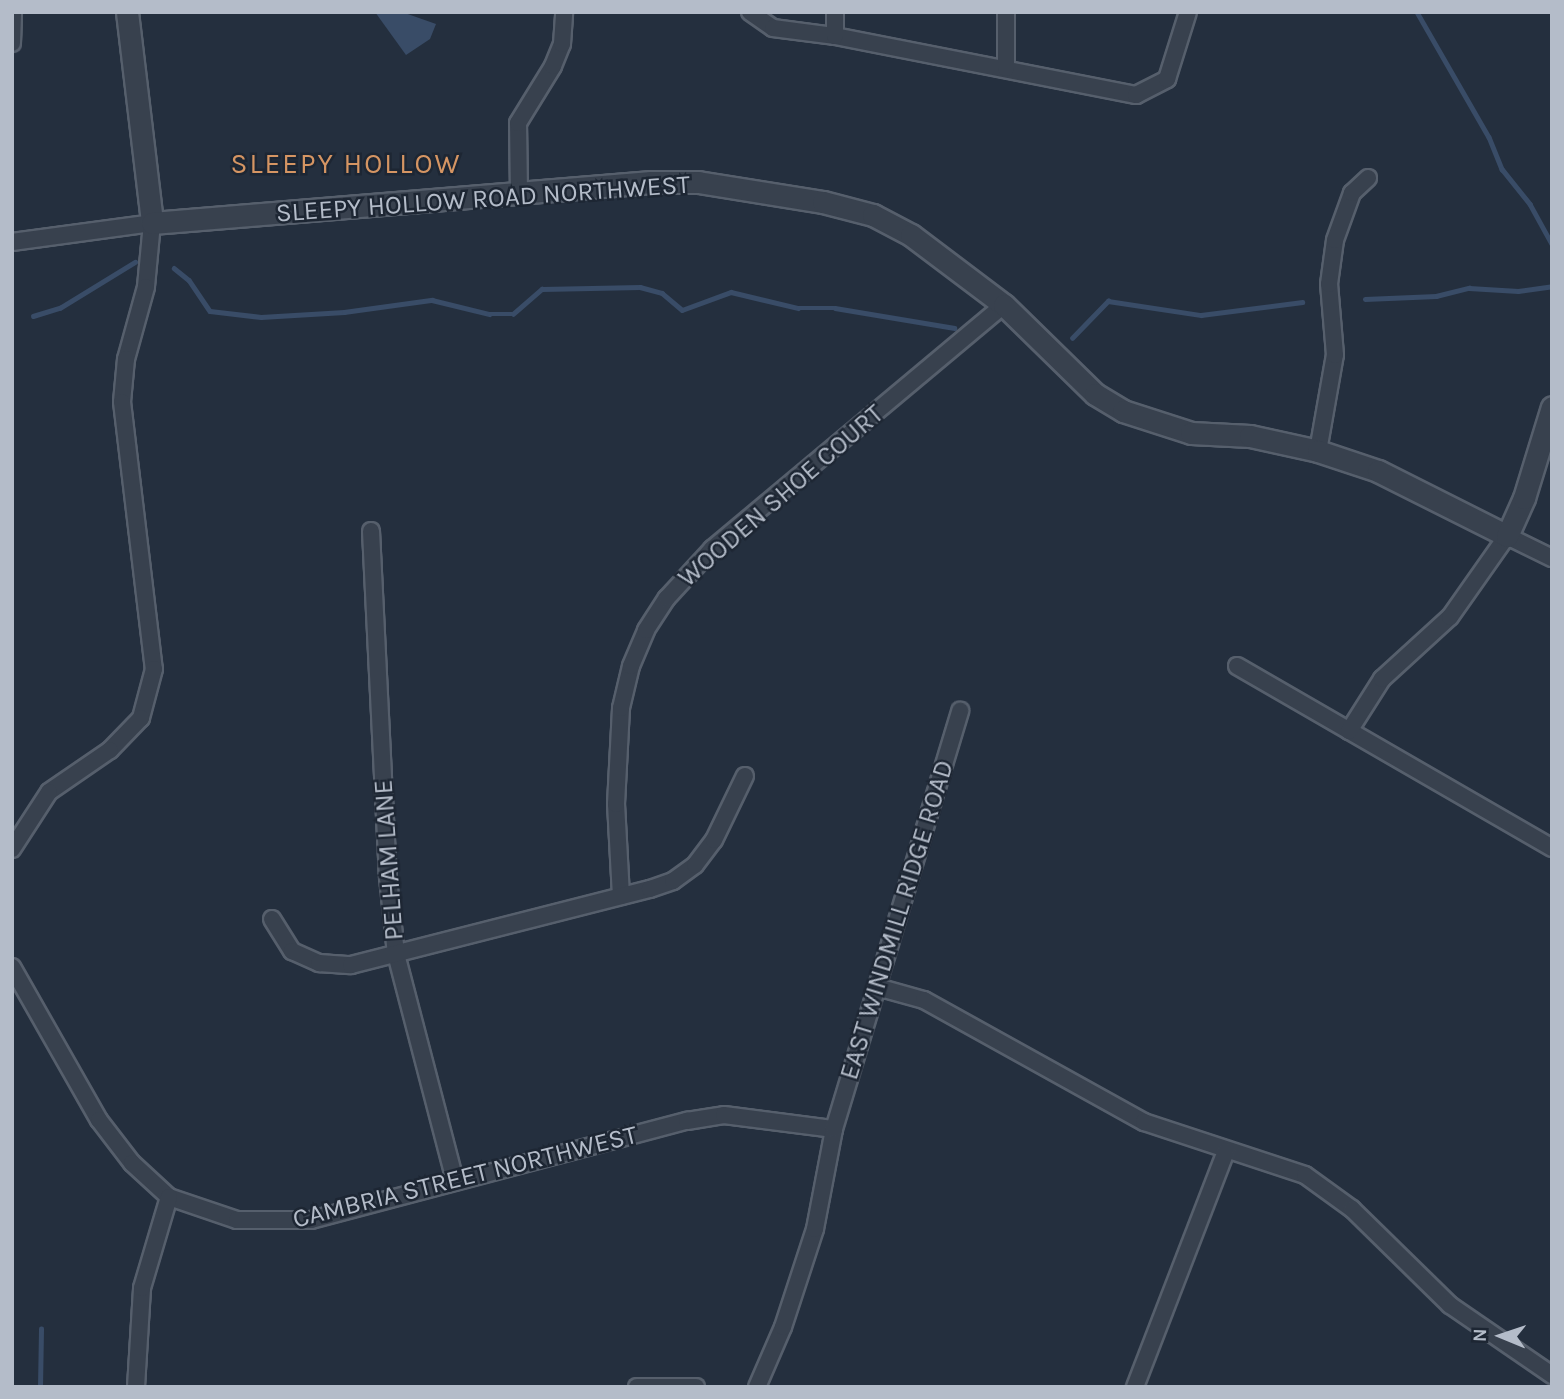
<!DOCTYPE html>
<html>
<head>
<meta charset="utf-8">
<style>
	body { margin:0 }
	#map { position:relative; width:1564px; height:1399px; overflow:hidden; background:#242f3e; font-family:Karla,sans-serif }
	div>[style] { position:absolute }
	.water>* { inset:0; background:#394c67 }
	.stream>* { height:4.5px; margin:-2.25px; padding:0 2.25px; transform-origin:2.25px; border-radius:2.25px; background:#394c67 }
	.roads { filter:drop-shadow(2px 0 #565f6c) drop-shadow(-2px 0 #565f6c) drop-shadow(0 2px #565f6c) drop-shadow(0 -2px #565f6c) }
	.minor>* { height:16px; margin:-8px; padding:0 8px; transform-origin:8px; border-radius:8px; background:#38414e }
	.tertiary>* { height:21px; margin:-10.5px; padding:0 10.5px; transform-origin:10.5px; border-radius:10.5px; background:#38414e }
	span { translate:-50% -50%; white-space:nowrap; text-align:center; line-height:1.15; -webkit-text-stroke:5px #1d2633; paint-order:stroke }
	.street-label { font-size:26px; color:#b4bcc9 }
	.neighbourhood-label { font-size:28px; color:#d59563; letter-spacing:2px }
	.frame { position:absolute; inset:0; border:14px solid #b4bcc9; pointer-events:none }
	.north { position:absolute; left:1466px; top:1301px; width:70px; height:70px; -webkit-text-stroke:5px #1d2633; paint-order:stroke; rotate:272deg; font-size:19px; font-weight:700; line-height:28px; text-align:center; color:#b4bcc9 }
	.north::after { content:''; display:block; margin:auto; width:24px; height:32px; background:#b4bcc9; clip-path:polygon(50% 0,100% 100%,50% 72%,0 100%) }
</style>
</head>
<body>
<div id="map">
	<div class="water">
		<div style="clip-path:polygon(375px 12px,402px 12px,436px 24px,430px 39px,406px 55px)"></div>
	</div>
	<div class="stream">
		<div style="left:1417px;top:12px;width:144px;rotate:60.1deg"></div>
		<div style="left:1489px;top:137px;width:35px;rotate:68deg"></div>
		<div style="left:1502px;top:169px;width:45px;rotate:51.3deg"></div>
		<div style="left:1530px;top:204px;width:46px;rotate:61.2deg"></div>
		<div style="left:174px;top:268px;width:19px;rotate:39deg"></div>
		<div style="left:189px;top:280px;width:37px;rotate:56deg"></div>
		<div style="left:210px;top:311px;width:51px;rotate:6.7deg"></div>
		<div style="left:261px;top:317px;width:83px;rotate:-3.4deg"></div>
		<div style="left:344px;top:312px;width:89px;rotate:-7.8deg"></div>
		<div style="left:432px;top:300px;width:59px;rotate:13.8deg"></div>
		<div style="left:489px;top:314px;width:24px"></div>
		<div style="left:513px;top:314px;width:38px;rotate:-41deg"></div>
		<div style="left:542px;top:289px;width:98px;rotate:-1.2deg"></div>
		<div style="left:640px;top:287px;width:23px;rotate:15deg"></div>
		<div style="left:662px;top:293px;width:26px;rotate:40deg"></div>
		<div style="left:682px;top:310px;width:52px;rotate:-20.2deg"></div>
		<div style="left:731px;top:292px;width:69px;rotate:13.4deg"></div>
		<div style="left:798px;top:308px;width:37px"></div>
		<div style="left:835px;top:308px;width:121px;rotate:9.5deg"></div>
		<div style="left:1365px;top:299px;width:71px;rotate:-2.4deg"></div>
		<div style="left:1436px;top:296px;width:34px;rotate:-14deg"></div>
		<div style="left:1469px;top:288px;width:49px;rotate:3.5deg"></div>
		<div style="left:1518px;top:291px;width:34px;rotate:-8deg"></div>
		<div style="left:33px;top:316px;width:28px;rotate:-17deg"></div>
		<div style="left:60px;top:308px;width:88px;rotate:-31.5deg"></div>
		<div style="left:1072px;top:338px;width:52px;rotate:-45.8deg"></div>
		<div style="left:1108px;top:301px;width:94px;rotate:8.6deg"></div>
		<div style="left:1201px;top:315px;width:102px;rotate:-7.3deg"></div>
		<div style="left:40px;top:1387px;width:58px;rotate:-89deg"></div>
	</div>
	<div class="roads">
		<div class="minor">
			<div style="left:750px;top:12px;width:28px;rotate:35deg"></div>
			<div style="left:773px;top:28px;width:63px;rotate:7.4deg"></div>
			<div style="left:835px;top:36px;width:307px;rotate:11.1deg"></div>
			<div style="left:1136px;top:95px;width:35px;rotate:-27deg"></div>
			<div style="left:1167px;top:79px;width:70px;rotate:-72.6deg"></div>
			<div style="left:835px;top:12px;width:24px;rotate:90deg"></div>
			<div style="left:1006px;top:12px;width:56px;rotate:90deg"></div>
			<div style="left:12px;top:43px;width:31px;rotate:-88deg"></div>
			<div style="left:519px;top:194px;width:71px;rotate:-90.8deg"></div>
			<div style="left:518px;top:123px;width:67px;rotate:-58.4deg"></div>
			<div style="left:553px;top:66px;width:24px;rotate:-68deg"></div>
			<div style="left:562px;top:44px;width:32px;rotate:-86deg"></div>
			<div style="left:12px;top:242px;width:141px;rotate:-7.7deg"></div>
			<div style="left:152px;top:223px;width:64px;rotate:95.4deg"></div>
			<div style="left:146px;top:287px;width:75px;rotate:105.5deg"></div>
			<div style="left:126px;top:359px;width:43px;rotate:95.3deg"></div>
			<div style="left:122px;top:402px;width:269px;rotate:83.2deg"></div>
			<div style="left:154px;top:669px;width:51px;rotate:104.9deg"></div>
			<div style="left:141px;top:718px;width:45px;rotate:134.1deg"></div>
			<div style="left:110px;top:750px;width:74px;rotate:145.5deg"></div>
			<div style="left:49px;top:792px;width:68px;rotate:123deg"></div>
			<div style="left:1318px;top:451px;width:97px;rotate:-80deg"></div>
			<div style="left:1335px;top:355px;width:71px;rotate:-94.8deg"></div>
			<div style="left:1329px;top:284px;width:44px;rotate:-82.2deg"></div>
			<div style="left:1335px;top:240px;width:50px;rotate:-70.1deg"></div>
			<div style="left:1352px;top:193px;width:22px;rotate:-43deg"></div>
			<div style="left:371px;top:531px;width:347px;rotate:87.2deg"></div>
			<div style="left:388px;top:878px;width:76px;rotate:84deg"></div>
			<div style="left:396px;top:954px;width:235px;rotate:75.4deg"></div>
			<div style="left:1237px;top:666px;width:364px;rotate:30deg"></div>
			<div style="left:1349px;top:731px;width:62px;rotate:-57.6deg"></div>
			<div style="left:1382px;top:679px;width:92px;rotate:-42.4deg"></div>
			<div style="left:1450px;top:617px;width:99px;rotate:-54.9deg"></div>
			<div style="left:1507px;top:536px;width:50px;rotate:26.1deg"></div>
			<div style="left:621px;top:896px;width:92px;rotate:-93.1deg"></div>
			<div style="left:616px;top:804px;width:96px;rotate:-87deg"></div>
			<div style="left:621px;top:708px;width:43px;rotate:-76.6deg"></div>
			<div style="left:631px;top:666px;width:39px;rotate:-67deg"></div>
			<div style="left:646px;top:630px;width:38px;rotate:-57deg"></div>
			<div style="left:667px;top:598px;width:67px;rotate:-47.4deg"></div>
			<div style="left:712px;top:549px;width:381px;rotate:-39.9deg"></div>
			<div style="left:272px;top:919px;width:38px;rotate:58deg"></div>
			<div style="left:292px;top:951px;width:30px;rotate:24deg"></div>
			<div style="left:319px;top:963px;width:32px;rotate:4deg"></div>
			<div style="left:351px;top:965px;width:309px;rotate:-14.3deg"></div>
			<div style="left:650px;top:889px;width:24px;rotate:-19deg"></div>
			<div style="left:673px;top:881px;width:27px;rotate:-36deg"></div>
			<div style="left:695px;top:865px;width:31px;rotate:-53deg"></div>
			<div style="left:714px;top:840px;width:71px;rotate:-64.2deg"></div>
			<div style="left:12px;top:967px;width:176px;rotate:60.4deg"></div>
			<div style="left:99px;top:1120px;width:54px;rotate:52.5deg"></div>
			<div style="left:132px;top:1163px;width:50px;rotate:42.6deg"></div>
			<div style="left:169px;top:1197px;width:72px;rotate:18.7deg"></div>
			<div style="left:237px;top:1220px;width:74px"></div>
			<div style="left:311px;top:1220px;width:389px;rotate:-14.8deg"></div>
			<div style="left:687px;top:1121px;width:37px;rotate:-9deg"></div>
			<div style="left:724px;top:1115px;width:111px;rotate:7.3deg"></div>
			<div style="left:877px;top:987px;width:49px;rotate:15.5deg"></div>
			<div style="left:924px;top:1000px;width:252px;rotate:29deg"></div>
			<div style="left:1144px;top:1122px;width:169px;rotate:18.2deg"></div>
			<div style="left:1305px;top:1175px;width:58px;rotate:35.9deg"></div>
			<div style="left:1352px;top:1209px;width:137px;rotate:44.4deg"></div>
			<div style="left:1450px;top:1305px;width:124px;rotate:34.5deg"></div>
			<div style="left:136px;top:1387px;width:99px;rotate:-86.5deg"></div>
			<div style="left:142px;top:1288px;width:95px;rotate:-73.5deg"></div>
			<div style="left:637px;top:1387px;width:59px"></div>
			<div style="left:757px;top:1387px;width:65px;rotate:-66.6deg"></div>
			<div style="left:783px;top:1327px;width:103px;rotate:-71.9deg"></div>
			<div style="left:815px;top:1229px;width:102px;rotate:-79.2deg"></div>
			<div style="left:834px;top:1129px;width:437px;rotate:-73.2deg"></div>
			<div style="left:1135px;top:1387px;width:253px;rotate:-68.9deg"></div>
		</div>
		<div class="tertiary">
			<div style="left:127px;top:12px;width:212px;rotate:83.2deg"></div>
			<div style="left:152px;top:223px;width:501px;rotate:-4.7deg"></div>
			<div style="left:651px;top:182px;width:47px"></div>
			<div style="left:698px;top:182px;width:127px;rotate:9.1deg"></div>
			<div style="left:823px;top:202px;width:52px;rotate:14.6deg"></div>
			<div style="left:873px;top:215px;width:43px;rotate:27.8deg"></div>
			<div style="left:911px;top:235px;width:116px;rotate:37deg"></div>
			<div style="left:1004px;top:305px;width:127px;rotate:44.4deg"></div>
			<div style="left:1095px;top:394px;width:33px;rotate:31deg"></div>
			<div style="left:1123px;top:411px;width:71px;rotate:17.9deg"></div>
			<div style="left:1191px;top:433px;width:59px;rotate:2.9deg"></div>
			<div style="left:1250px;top:436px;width:70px;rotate:12.4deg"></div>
			<div style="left:1318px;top:451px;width:63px;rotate:18.4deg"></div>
			<div style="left:1378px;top:471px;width:144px;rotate:26.7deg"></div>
			<div style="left:1507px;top:536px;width:42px;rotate:-65.9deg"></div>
			<div style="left:1524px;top:498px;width:95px;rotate:-72.9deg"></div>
		</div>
	</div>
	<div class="street-label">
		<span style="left:483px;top:199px;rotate:-4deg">SLEEPY HOLLOW ROAD NORTHWEST</span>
		<span style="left:781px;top:496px;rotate:-41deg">WOODEN SHOE COURT</span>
		<span style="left:389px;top:860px;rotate:-94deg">PELHAM LANE</span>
		<span style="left:897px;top:920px;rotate:-73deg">EAST WINDMILL RIDGE ROAD</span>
		<span style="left:465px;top:1177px;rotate:-14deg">CAMBRIA STREET NORTHWEST</span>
	</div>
	<div class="neighbourhood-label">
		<span style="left:346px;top:164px">SLEEPY HOLLOW</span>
	</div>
	<div class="frame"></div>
	<div class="north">N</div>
</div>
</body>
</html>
